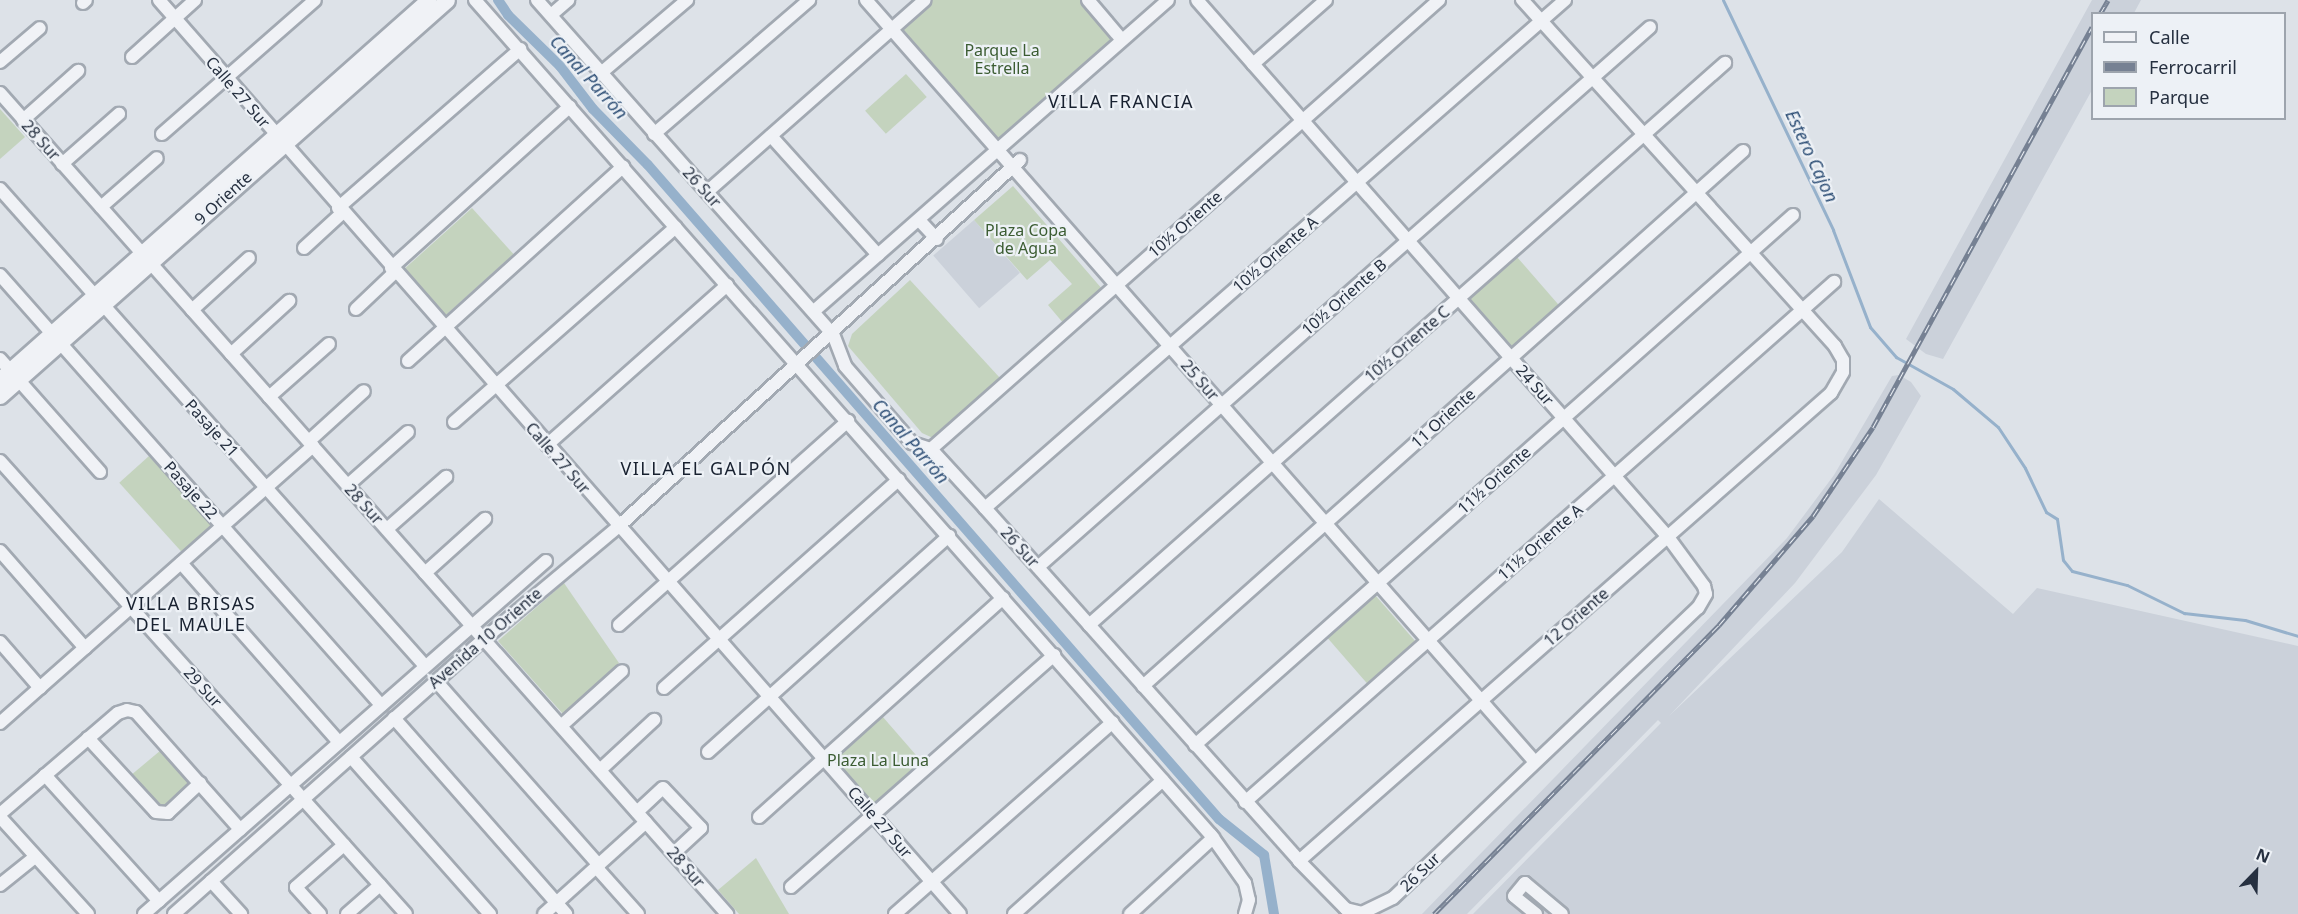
<!DOCTYPE html>
<html>
<head>
<meta charset="utf-8">
<style>
	body { margin:0 }
	#map { position:relative; width:2298px; height:914px; overflow:hidden; background:#dde2e8; font-family:"Noto Sans",sans-serif }
	div>[style] { position:absolute }
	.built>* { inset:0; background:#cbd1da; transform-origin:0 0 }
	.green>* { inset:0; background:#c4d3be; transform-origin:0 0 }
	.stream>* { height:3px; margin:-1.5px; padding:0 1.5px; transform-origin:1.5px; border-radius:1.5px; background:#96b1cb }
	.canal>* { height:10px; margin:-5px; padding:0 5px; transform-origin:5px; border-radius:5px; background:#96b1cb }
	.roads { filter:drop-shadow(2px 0 #a2a9b2) drop-shadow(-2px 0 #a2a9b2) drop-shadow(0 2px #a2a9b2) drop-shadow(0 -2px #a2a9b2) }
	.minor>* { height:12px; margin:-6px; padding:0 6px; transform-origin:6px; border-radius:6px; background:#f0f2f6 }
	.tertiary>* { height:15px; margin:-7.5px; padding:0 7.5px; transform-origin:7.5px; border-radius:7.5px; background:#f0f2f6 }
	.rail>* { height:5px; margin-top:-2.5px; transform-origin:0; background:repeating-linear-gradient(90deg,#edf1f6 0 9px,#768193 0 18px); box-sizing:border-box; border-block:2px solid #768193 }
	span { translate:-50% -50%; white-space:nowrap; text-align:center; line-height:1.15; -webkit-text-stroke:4.5px #edf1f6; paint-order:stroke }
	.park-label { font-size:16px; color:#3b5c32 }
	.street-label { font-size:16px; color:#263040 }
	.water-label { font-size:18px; color:#2e4f76; font-style:italic }
	.neighbourhood-label { font-size:18px; color:#182130; letter-spacing:1.5px }
	.legend { position:absolute; left:2091px; top:12px; width:195px; height:108px; box-sizing:border-box; background:#edf1f6; border:2px solid #9da4ad; margin:0; padding:8px 10px; list-style:none; font-size:18px; color:#263040 }
	.legend li { display:flex; align-items:center; gap:12px; height:30px }
	.legend b { width:30px; border:2px solid #9da4ad }
	.north { position:absolute; left:2226px; top:842px; width:60px; height:60px; -webkit-text-stroke:4px #edf1f6; paint-order:stroke; rotate:23deg; font-size:16px; font-weight:700; line-height:24px; text-align:center; color:#263040 }
	.north::after { content:''; display:block; margin:auto; width:21px; height:27px; background:#263040; clip-path:polygon(50% 0,100% 100%,50% 72%,0 100%) }
</style>
</head>
<body>
<div id="map">
	<div class="built">
		<div style="clip-path:polygon(2092px 0,2141px 0,2134px 13px,2092px 14px,2092px 90px,1943px 359px,1926px 354px,1906px 339px)"></div>
		<div style="left:974px;top:220px;width:70px;height:54px;rotate:49deg"></div>
		<div style="clip-path:polygon(1899px 375px,1911px 382px,1921px 396px,1876px 475px,1795px 583px,1669px 716px,1842px 552px,1879px 499px,2013px 614px,2037px 588px,2298px 646px,2298px 914px,1473px 914px,1661px 723px,1658px 720px,1467px 914px,1422px 914px,1787px 538px,1834px 475px,1892px 376px)"></div>
	</div>
	<div class="green">
		<div style="clip-path:polygon(931px 0,1083px 0,1116px 37px,998px 140px,898px 29px)"></div>
		<div style="left:906px;top:74px;width:31px;height:55px;rotate:48deg"></div>
		<div style="clip-path:polygon(0 109px,25px 137px,0 159px)"></div>
		<div style="clip-path:polygon(1013px 186px,1103px 290px,1064px 324px,1048px 305px,1072px 284px,1050px 260px,1027px 280px,974px 220px)"></div>
		<div style="left:472px;top:208px;width:62px;height:92px;rotate:48deg"></div>
		<div style="left:1517px;top:257px;width:65px;height:63px;rotate:49deg"></div>
		<div style="clip-path:polygon(910px 280px,1000px 378px,933px 438px,922px 433px,848px 346px,852px 334px)"></div>
		<div style="left:149px;top:456px;width:94px;height:40px;rotate:48deg"></div>
		<div style="clip-path:polygon(564px 583px,619px 663px,563px 714px,498px 641px)"></div>
		<div style="left:1375px;top:595px;width:64px;height:64px;rotate:49deg"></div>
		<div style="left:882px;top:716px;width:62px;height:64px;rotate:49deg"></div>
		<div style="clip-path:polygon(161px 750px,192px 785px,167px 808px,157px 807px,130px 776px)"></div>
		<div style="clip-path:polygon(756px 858px,789px 914px,739px 914px,718px 890px)"></div>
	</div>
	<div class="stream">
		<div style="left:1723px;top:0;width:255px;rotate:64.4deg"></div>
		<div style="left:1833px;top:230px;width:104px;rotate:69.1deg"></div>
		<div style="left:1870px;top:327px;width:40px;rotate:49deg"></div>
		<div style="left:1896px;top:357px;width:65px;rotate:29.3deg"></div>
		<div style="left:1953px;top:389px;width:59px;rotate:40.2deg"></div>
		<div style="left:1998px;top:427px;width:49px;rotate:56.6deg"></div>
		<div style="left:2025px;top:468px;width:49px;rotate:64.5deg"></div>
		<div style="left:2046px;top:512px;width:13px;rotate:32deg"></div>
		<div style="left:2057px;top:519px;width:41px;rotate:81.7deg"></div>
		<div style="left:2063px;top:560px;width:14px;rotate:51deg"></div>
		<div style="left:2072px;top:571px;width:57px;rotate:14.3deg"></div>
		<div style="left:2127px;top:585px;width:64px;rotate:26.2deg"></div>
		<div style="left:2184px;top:613px;width:61px;rotate:6.5deg"></div>
		<div style="left:2245px;top:620px;width:55px;rotate:16.8deg"></div>
	</div>
	<div class="canal">
		<div style="left:498px;top:0;width:18px;rotate:56deg"></div>
		<div style="left:508px;top:15px;width:73px;rotate:44.4deg"></div>
		<div style="left:560px;top:66px;width:54px;rotate:52.5deg"></div>
		<div style="left:593px;top:109px;width:78px;rotate:45.5deg"></div>
		<div style="left:648px;top:165px;width:868px;rotate:48.88deg"></div>
		<div style="left:1219px;top:819px;width:58px;rotate:38.7deg"></div>
		<div style="left:1264px;top:855px;width:60px;rotate:80.4deg"></div>
	</div>
	<div class="roads">
		<div class="minor">
			<div style="left:159px;top:0;width:1215px;rotate:48.77deg"></div>
			<div style="left:475px;top:0;width:1113px;rotate:48.61deg"></div>
			<div style="left:1211px;top:835px;width:59px;rotate:54.7deg"></div>
			<div style="left:1245px;top:883px;width:17px;rotate:77deg"></div>
			<div style="left:1249px;top:900px;width:15px;rotate:106deg"></div>
			<div style="left:537px;top:0;width:446px;rotate:48.5deg"></div>
			<div style="left:833px;top:334px;width:34px;rotate:69deg"></div>
			<div style="left:845px;top:366px;width:102px;rotate:49deg"></div>
			<div style="left:912px;top:443px;width:20px;rotate:18deg"></div>
			<div style="left:931px;top:449px;width:80px;rotate:47.5deg"></div>
			<div style="left:985px;top:508px;width:472px;rotate:48.3deg"></div>
			<div style="left:1299px;top:861px;width:67px;rotate:45.6deg"></div>
			<div style="left:1346px;top:909px;width:16px;rotate:14deg"></div>
			<div style="left:1362px;top:913px;width:34px;rotate:-26deg"></div>
			<div style="left:1393px;top:898px;width:421px;rotate:-43.6deg"></div>
			<div style="left:1698px;top:608px;width:16px;rotate:-60deg"></div>
			<div style="left:1706px;top:594px;width:8px;rotate:-104deg"></div>
			<div style="left:1704px;top:586px;width:61px;rotate:-126.3deg"></div>
			<div style="left:1668px;top:537px;width:714px;rotate:-131.25deg"></div>
			<div style="left:866px;top:0;width:1013px;rotate:48.72deg"></div>
			<div style="left:1088px;top:0;width:52px;rotate:49.6deg"></div>
			<div style="left:83px;top:3px;width:4px;rotate:-45deg"></div>
			<div style="left:551px;top:15px;width:23px;rotate:-41deg"></div>
			<div style="left:132px;top:57px;width:85px;rotate:-42.1deg"></div>
			<div style="left:0;top:62px;width:52px;rotate:-40.4deg"></div>
			<div style="left:1253px;top:64px;width:97px;rotate:-41.2deg"></div>
			<div style="left:601px;top:73px;width:113px;rotate:-40.3deg"></div>
			<div style="left:0;top:93px;width:1097px;rotate:48.47deg"></div>
			<div style="left:23px;top:120px;width:74px;rotate:-41.7deg"></div>
			<div style="left:162px;top:134px;width:203px;rotate:-41.2deg"></div>
			<div style="left:654px;top:134px;width:205px;rotate:-40.8deg"></div>
			<div style="left:771px;top:136px;width:160px;rotate:48deg"></div>
			<div style="left:62px;top:164px;width:76px;rotate:-41.3deg"></div>
			<div style="left:0;top:189px;width:639px;rotate:48.3deg"></div>
			<div style="left:707px;top:192px;width:290px;rotate:-41.4deg"></div>
			<div style="left:101px;top:207px;width:74px;rotate:-41.2deg"></div>
			<div style="left:338px;top:208px;width:242px;rotate:-41.1deg"></div>
			<div style="left:919px;top:220px;width:26px;rotate:47deg"></div>
			<div style="left:304px;top:248px;width:52px;rotate:-42.6deg"></div>
			<div style="left:391px;top:268px;width:241px;rotate:-42.1deg"></div>
			<div style="left:0;top:275px;width:575px;rotate:48.46deg"></div>
			<div style="left:356px;top:309px;width:54px;rotate:-43.5deg"></div>
			<div style="left:192px;top:310px;width:77px;rotate:-42.4deg"></div>
			<div style="left:814px;top:311px;width:471px;rotate:-41.3deg"></div>
			<div style="left:231px;top:354px;width:79px;rotate:-42.4deg"></div>
			<div style="left:0;top:359px;width:151px;rotate:48.5deg"></div>
			<div style="left:408px;top:361px;width:290px;rotate:-42.1deg"></div>
			<div style="left:269px;top:397px;width:80px;rotate:-41.5deg"></div>
			<div style="left:454px;top:422px;width:295px;rotate:-41.3deg"></div>
			<div style="left:309px;top:441px;width:74px;rotate:-42.3deg"></div>
			<div style="left:547px;top:445px;width:241px;rotate:-41.6deg"></div>
			<div style="left:931px;top:449px;width:678px;rotate:-41.47deg"></div>
			<div style="left:0;top:461px;width:608px;rotate:48.13deg"></div>
			<div style="left:348px;top:485px;width:80px;rotate:-41.5deg"></div>
			<div style="left:985px;top:508px;width:771px;rotate:-41.21deg"></div>
			<div style="left:387px;top:529px;width:79px;rotate:-41.4deg"></div>
			<div style="left:0;top:551px;width:129px;rotate:48.8deg"></div>
			<div style="left:181px;top:563px;width:239px;rotate:48.6deg"></div>
			<div style="left:1038px;top:567px;width:816px;rotate:-41.42deg"></div>
			<div style="left:425px;top:573px;width:81px;rotate:-42deg"></div>
			<div style="left:619px;top:625px;width:307px;rotate:-41.7deg"></div>
			<div style="left:1089px;top:625px;width:849px;rotate:-41.47deg"></div>
			<div style="left:0;top:642px;width:61px;rotate:49deg"></div>
			<div style="left:436px;top:681px;width:246px;rotate:48.5deg"></div>
			<div style="left:1143px;top:686px;width:804px;rotate:-41.72deg"></div>
			<div style="left:664px;top:688px;width:314px;rotate:-41.6deg"></div>
			<div style="left:394px;top:718px;width:261px;rotate:48.7deg"></div>
			<div style="left:0;top:723px;width:418px;rotate:-41.5deg"></div>
			<div style="left:561px;top:726px;width:82px;rotate:-42deg"></div>
			<div style="left:88px;top:738px;width:100px;rotate:47.4deg"></div>
			<div style="left:156px;top:812px;width:12px;rotate:5deg"></div>
			<div style="left:168px;top:813px;width:44px;rotate:-43.2deg"></div>
			<div style="left:1195px;top:745px;width:799px;rotate:-41.55deg"></div>
			<div style="left:708px;top:752px;width:324px;rotate:-41.9deg"></div>
			<div style="left:351px;top:757px;width:210px;rotate:48.5deg"></div>
			<div style="left:600px;top:770px;width:74px;rotate:-42.8deg"></div>
			<div style="left:45px;top:775px;width:170px;rotate:47.9deg"></div>
			<div style="left:1245px;top:802px;width:786px;rotate:-41.44deg"></div>
			<div style="left:637px;top:812px;width:35px;rotate:-43deg"></div>
			<div style="left:663px;top:788px;width:55px;rotate:46.5deg"></div>
			<div style="left:701px;top:828px;width:37px;rotate:137deg"></div>
			<div style="left:0;top:814px;width:155px;rotate:-40.6deg"></div>
			<div style="left:118px;top:713px;width:9px;rotate:-18deg"></div>
			<div style="left:127px;top:710px;width:9px;rotate:13deg"></div>
			<div style="left:136px;top:712px;width:157px;rotate:48.4deg"></div>
			<div style="left:0;top:817px;width:131px;rotate:47.8deg"></div>
			<div style="left:759px;top:817px;width:328px;rotate:-41.9deg"></div>
			<div style="left:1299px;top:861px;width:709px;rotate:-41.34deg"></div>
			<div style="left:1831px;top:393px;width:24px;rotate:-60deg"></div>
			<div style="left:1843px;top:372px;width:12px;rotate:-90deg"></div>
			<div style="left:1843px;top:360px;width:16px;rotate:-120deg"></div>
			<div style="left:1835px;top:346px;width:467px;rotate:-132.1deg"></div>
			<div style="left:596px;top:867px;width:63px;rotate:48.2deg"></div>
			<div style="left:211px;top:881px;width:45px;rotate:47.7deg"></div>
			<div style="left:0;top:885px;width:45px;rotate:-38.7deg"></div>
			<div style="left:791px;top:887px;width:351px;rotate:-41.4deg"></div>
			<div style="left:144px;top:914px;width:535px;rotate:-41.29deg"></div>
			<div style="left:174px;top:914px;width:414px;rotate:-41.6deg"></div>
			<div style="left:484px;top:639px;width:176px;rotate:-39.9deg"></div>
			<div style="left:619px;top:526px;width:543px;rotate:-42.39deg"></div>
			<div style="left:320px;top:914px;width:36px;rotate:-132deg"></div>
			<div style="left:296px;top:887px;width:64px;rotate:-41.2deg"></div>
			<div style="left:347px;top:914px;width:44px;rotate:-41.3deg"></div>
			<div style="left:544px;top:914px;width:137px;rotate:-42deg"></div>
			<div style="left:895px;top:914px;width:290px;rotate:-41.4deg"></div>
			<div style="left:1014px;top:914px;width:200px;rotate:-42deg"></div>
			<div style="left:1130px;top:914px;width:113px;rotate:-42.5deg"></div>
			<div style="left:1536px;top:914px;width:28px;rotate:-141deg"></div>
			<div style="left:1514px;top:896px;width:17px;rotate:-50deg"></div>
			<div style="left:1525px;top:883px;width:48px;rotate:40deg"></div>
		</div>
		<div class="tertiary">
			<div style="left:0;top:379px;width:572px;rotate:-41.53deg"></div>
			<div style="left:0;top:396px;width:597px;rotate:-41.54deg"></div>
		</div>
	</div>
	<div class="rail">
		<div style="left:2100px;top:14px;width:16px;rotate:-60deg"></div>
		<div style="left:1434px;top:914px;width:406px;rotate:-45.4deg"></div>
		<div style="left:1719px;top:625px;width:144px;rotate:-49.2deg"></div>
		<div style="left:1813px;top:516px;width:107px;rotate:-56deg"></div>
		<div style="left:1873px;top:427px;width:456px;rotate:-61.3deg"></div>
	</div>
	<div class="park-label">
		<span style="left:1002px;top:59px">Parque La<br>Estrella</span>
		<span style="left:1026px;top:239px">Plaza Copa<br>de Agua</span>
		<span style="left:878px;top:760px">Plaza La Luna</span>
	</div>
	<div class="street-label">
		<span style="left:238px;top:92px;rotate:49deg">Calle 27 Sur</span>
		<span style="left:41px;top:140px;rotate:48deg">28 Sur</span>
		<span style="left:702px;top:187px;rotate:48deg">26 Sur</span>
		<span style="left:223px;top:198px;rotate:-42deg">9 Oriente</span>
		<span style="left:1185px;top:224px;rotate:-41deg">10½ Oriente</span>
		<span style="left:1275px;top:254px;rotate:-41deg">10½ Oriente A</span>
		<span style="left:1344px;top:297px;rotate:-41deg">10½ Oriente B</span>
		<span style="left:1407px;top:344px;rotate:-41deg">10½ Oriente C</span>
		<span style="left:1200px;top:380px;rotate:49deg">25 Sur</span>
		<span style="left:1535px;top:385px;rotate:49deg">24 Sur</span>
		<span style="left:1443px;top:418px;rotate:-42deg">11 Oriente</span>
		<span style="left:212px;top:428px;rotate:48deg">Pasaje 21</span>
		<span style="left:558px;top:458px;rotate:49deg">Calle 27 Sur</span>
		<span style="left:1494px;top:480px;rotate:-42deg">11½ Oriente</span>
		<span style="left:191px;top:490px;rotate:48deg">Pasaje 22</span>
		<span style="left:364px;top:504px;rotate:48deg">28 Sur</span>
		<span style="left:1540px;top:542px;rotate:-41deg">11½ Oriente A</span>
		<span style="left:1020px;top:547px;rotate:48deg">26 Sur</span>
		<span style="left:1576px;top:617px;rotate:-41deg">12 Oriente</span>
		<span style="left:485px;top:638px;rotate:-41deg">Avenida 10 Oriente</span>
		<span style="left:203px;top:687px;rotate:48deg">29 Sur</span>
		<span style="left:880px;top:822px;rotate:49deg">Calle 27 Sur</span>
		<span style="left:686px;top:867px;rotate:49deg">28 Sur</span>
		<span style="left:1420px;top:872px;rotate:-44deg">26 Sur</span>
	</div>
	<div class="water-label">
		<span style="left:589px;top:77px;rotate:48deg">Canal Parrón</span>
		<span style="left:1812px;top:156px;rotate:65deg">Estero Cajon</span>
		<span style="left:911px;top:441px;rotate:49deg">Canal Parrón</span>
	</div>
	<div class="neighbourhood-label">
		<span style="left:1121px;top:101px">VILLA FRANCIA</span>
		<span style="left:706px;top:468px">VILLA EL GALPÓN</span>
		<span style="left:191px;top:614px">VILLA BRISAS<br>DEL MAULE</span>
	</div>
	<ul class="legend">
	<li><b style="height:8px;background:#f0f2f6"></b>Calle</li>
	<li><b style="height:8px;background:#768193"></b>Ferrocarril</li>
	<li><b style="height:16px;background:#c4d3be"></b>Parque</li>
	</ul>
	<div class="north">N</div>
</div>
</body>
</html>
